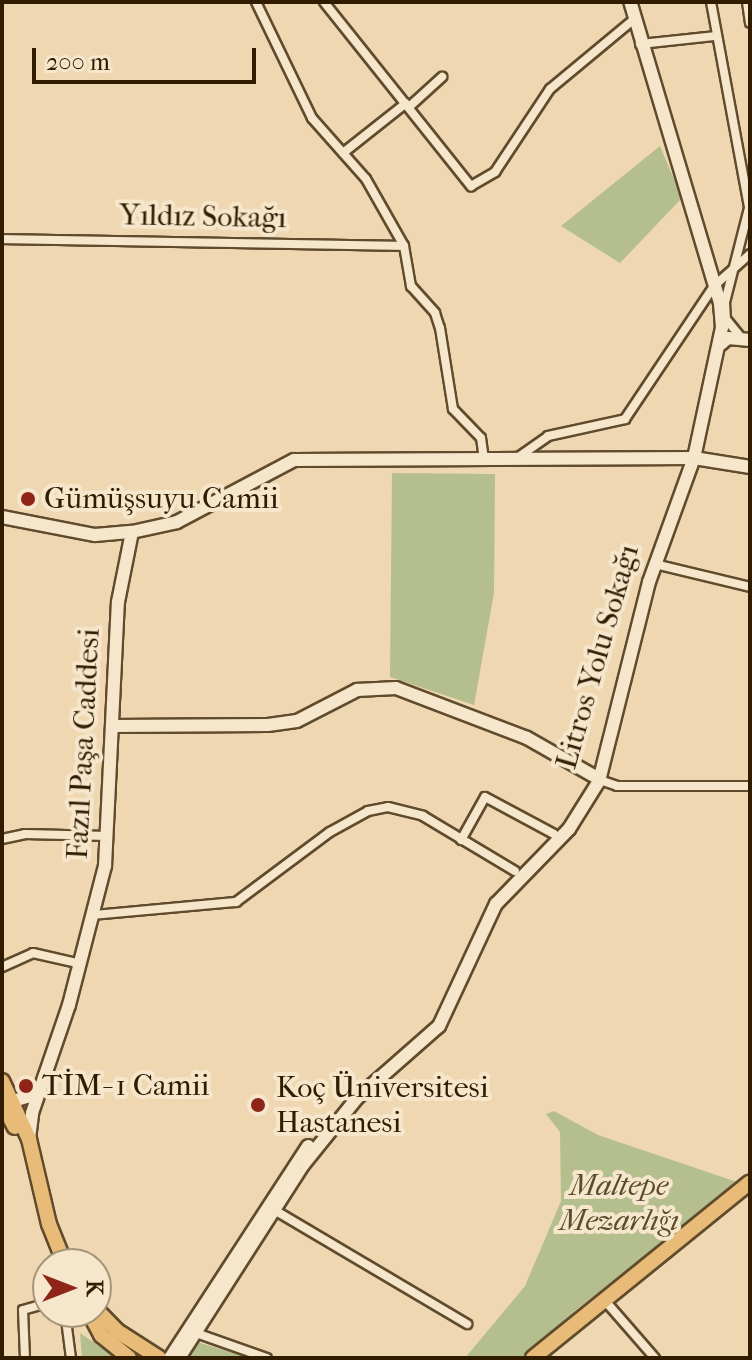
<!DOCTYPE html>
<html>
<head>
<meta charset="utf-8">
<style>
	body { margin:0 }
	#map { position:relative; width:752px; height:1360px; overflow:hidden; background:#efd8b1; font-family:"IM FELL French Canon",serif }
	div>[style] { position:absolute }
	.green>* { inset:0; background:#b5bf8e }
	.roads { filter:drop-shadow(2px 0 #604b2c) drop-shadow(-2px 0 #604b2c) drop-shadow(0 2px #604b2c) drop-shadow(0 -2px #604b2c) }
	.street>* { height:8px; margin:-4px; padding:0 4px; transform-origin:4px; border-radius:4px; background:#f5e6cc }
	.secondary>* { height:12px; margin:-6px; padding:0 6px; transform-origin:6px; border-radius:6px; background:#f5e6cc }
	.primary>* { height:14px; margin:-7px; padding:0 7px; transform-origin:7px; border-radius:7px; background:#e8bc78 }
	.dots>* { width:22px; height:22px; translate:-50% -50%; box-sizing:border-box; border:4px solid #f5e6cc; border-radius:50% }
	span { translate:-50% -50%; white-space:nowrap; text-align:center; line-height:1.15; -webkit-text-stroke:8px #f5e6cc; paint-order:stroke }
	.street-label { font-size:30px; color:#311c00 }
	.poi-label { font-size:30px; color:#311c00 }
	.left { translate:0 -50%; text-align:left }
	.park-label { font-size:30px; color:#594d2b; font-style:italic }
	.frame { position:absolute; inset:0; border:4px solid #311c00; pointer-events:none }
	.north { position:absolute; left:32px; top:1248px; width:80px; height:80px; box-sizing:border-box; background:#f5e6cc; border:2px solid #a7957a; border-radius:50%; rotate:90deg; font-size:22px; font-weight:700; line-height:32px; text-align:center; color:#311c00 }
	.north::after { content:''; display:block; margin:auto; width:28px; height:36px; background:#8f2418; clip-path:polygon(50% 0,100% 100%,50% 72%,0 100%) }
	.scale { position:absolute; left:32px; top:48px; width:224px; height:36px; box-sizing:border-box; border:4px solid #311c00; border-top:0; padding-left:10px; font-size:24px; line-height:28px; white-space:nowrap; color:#311c00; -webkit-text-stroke:6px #f5e6cc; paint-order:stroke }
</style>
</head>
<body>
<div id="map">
	<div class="green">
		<div style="clip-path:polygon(660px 146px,682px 198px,620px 263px,561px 226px)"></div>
		<div style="clip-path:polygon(392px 473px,495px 474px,494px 593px,474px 705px,390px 677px)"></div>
		<div style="clip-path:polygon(554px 1111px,598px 1135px,740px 1183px,577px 1309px,524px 1358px,465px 1358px,525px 1286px,561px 1201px,560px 1132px,546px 1114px)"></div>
		<div style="clip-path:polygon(80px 1333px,117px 1358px,82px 1358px)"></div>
		<div style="clip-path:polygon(197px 1342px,238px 1354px,252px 1358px,189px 1358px)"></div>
	</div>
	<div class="roads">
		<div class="street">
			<div style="left:256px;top:2px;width:129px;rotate:64.2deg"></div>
			<div style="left:312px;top:118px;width:81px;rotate:48.5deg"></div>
			<div style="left:366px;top:179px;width:77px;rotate:60.4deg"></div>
			<div style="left:404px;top:246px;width:41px;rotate:80.1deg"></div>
			<div style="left:411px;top:286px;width:36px;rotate:48deg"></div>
			<div style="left:435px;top:313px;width:16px;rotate:72deg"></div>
			<div style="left:440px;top:328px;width:82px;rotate:80.9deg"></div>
			<div style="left:453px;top:409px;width:40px;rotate:46deg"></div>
			<div style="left:481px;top:438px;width:21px;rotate:82deg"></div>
			<div style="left:324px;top:2px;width:236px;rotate:51.4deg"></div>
			<div style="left:471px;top:186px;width:28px;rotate:-30deg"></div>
			<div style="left:495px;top:172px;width:100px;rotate:-56.5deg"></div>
			<div style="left:550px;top:89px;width:108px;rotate:-39.7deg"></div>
			<div style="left:711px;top:2px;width:209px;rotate:79.5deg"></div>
			<div style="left:749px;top:208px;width:97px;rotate:104.3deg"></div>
			<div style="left:725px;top:302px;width:17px;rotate:87deg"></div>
			<div style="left:726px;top:319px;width:27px;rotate:51deg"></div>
			<div style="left:747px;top:2px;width:21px;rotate:82deg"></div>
			<div style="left:640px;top:44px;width:75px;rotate:-6.1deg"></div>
			<div style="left:409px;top:107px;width:45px;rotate:-42.3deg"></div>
			<div style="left:343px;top:153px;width:80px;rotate:-38.4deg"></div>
			<div style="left:2px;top:239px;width:402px;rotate:1deg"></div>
			<div style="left:517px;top:458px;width:38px;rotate:-35deg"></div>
			<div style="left:548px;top:436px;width:79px;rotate:-12.4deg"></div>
			<div style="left:625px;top:419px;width:160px;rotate:-56.2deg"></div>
			<div style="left:714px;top:286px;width:48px;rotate:-41.6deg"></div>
			<div style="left:655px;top:564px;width:98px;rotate:13.6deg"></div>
			<div style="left:597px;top:779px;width:21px;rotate:19deg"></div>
			<div style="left:617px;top:786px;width:133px"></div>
			<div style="left:2px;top:839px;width:24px;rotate:-12deg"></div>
			<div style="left:25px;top:834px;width:83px;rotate:1.4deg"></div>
			<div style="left:461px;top:840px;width:49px;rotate:-60.8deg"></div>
			<div style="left:485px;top:797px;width:78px;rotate:28.2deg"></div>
			<div style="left:93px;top:915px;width:144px;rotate:-5.2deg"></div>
			<div style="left:236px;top:902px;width:117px;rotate:-36.7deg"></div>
			<div style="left:330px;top:832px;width:43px;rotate:-28.9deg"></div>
			<div style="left:368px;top:811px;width:20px;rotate:-11deg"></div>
			<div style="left:388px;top:807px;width:36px;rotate:14deg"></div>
			<div style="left:423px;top:816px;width:107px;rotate:30.9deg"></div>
			<div style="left:2px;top:967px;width:34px;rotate:-24deg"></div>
			<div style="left:33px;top:953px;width:49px;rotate:12.9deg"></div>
			<div style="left:271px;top:1208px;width:228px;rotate:30.6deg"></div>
			<div style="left:607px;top:1303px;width:73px;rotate:48.9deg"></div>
			<div style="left:65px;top:1312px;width:46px;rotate:82.6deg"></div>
			<div style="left:196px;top:1333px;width:75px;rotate:19.4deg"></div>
			<div style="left:25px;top:1358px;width:48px;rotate:-92.4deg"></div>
			<div style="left:23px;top:1310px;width:26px;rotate:-16deg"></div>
		</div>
		<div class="secondary">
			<div style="left:721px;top:344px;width:9px;rotate:-41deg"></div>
			<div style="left:728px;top:338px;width:22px;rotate:5deg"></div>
			<div style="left:2px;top:517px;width:95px;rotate:11deg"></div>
			<div style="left:95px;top:535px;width:37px;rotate:-5deg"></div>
			<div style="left:132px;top:532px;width:46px;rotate:-12.5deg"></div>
			<div style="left:177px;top:522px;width:132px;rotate:-27.9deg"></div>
			<div style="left:294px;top:460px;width:400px;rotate:-0.3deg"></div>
			<div style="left:694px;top:458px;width:57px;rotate:9.1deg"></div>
			<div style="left:112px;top:726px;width:156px;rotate:-0.4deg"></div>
			<div style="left:268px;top:725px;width:29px;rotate:-8deg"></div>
			<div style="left:297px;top:721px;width:68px;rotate:-27.3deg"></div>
			<div style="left:357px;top:690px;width:39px;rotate:-3deg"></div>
			<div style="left:396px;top:688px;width:140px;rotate:20.9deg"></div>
			<div style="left:527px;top:738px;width:77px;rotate:29.6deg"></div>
			<div style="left:13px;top:1101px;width:26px;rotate:-16deg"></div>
			<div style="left:29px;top:1139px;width:26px;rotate:-83deg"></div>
			<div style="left:32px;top:1113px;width:114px;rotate:-71.1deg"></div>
			<div style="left:69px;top:1005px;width:144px;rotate:-75.5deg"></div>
			<div style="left:105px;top:866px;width:264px;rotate:-87.2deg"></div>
			<div style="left:118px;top:602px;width:71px;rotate:-78.7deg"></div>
			<div style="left:170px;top:1358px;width:253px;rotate:-56.9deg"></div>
			<div style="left:179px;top:1358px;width:229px;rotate:-57.3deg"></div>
			<div style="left:303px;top:1165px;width:86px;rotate:-51.1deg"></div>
			<div style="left:357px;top:1098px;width:109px;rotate:-41.3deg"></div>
			<div style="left:439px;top:1026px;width:135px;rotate:-65deg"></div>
			<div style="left:496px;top:904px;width:105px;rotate:-45.8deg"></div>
			<div style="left:569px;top:829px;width:57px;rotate:-58deg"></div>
			<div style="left:599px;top:781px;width:205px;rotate:-75.9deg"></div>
			<div style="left:649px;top:582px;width:132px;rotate:-70.1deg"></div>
			<div style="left:694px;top:458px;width:134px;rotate:-77.9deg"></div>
			<div style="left:722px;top:327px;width:24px;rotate:-95deg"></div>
			<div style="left:720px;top:303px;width:314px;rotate:-106.6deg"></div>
		</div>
		<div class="primary">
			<div style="left:2px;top:1081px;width:64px;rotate:65deg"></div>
			<div style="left:29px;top:1139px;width:87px;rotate:76.8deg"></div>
			<div style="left:49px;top:1224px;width:43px;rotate:68.2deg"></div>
			<div style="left:2px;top:1102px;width:28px;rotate:63deg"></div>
			<div style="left:96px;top:1309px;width:30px;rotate:46deg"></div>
			<div style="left:117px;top:1331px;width:50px;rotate:32.7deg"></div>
			<div style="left:90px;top:1314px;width:24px;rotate:62deg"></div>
			<div style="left:101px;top:1335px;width:36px;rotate:39deg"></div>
			<div style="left:533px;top:1358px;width:279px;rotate:-39deg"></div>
		</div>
	</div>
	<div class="dots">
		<div style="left:28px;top:499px;background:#8f2418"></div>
		<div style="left:26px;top:1086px;background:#8f2418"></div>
		<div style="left:258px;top:1105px;background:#8f2418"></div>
	</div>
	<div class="street-label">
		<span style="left:203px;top:217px;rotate:1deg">Yıldız Sokağı</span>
		<span style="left:598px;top:657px;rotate:-74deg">Litros Yolu Sokağı</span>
		<span style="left:84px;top:744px;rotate:-87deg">Fazıl Paşa Caddesi</span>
	</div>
	<div class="poi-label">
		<span class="left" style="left:44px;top:499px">Gümüşsuyu Camii</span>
		<span class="left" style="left:42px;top:1086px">TİM- 1 Camii</span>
		<span class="left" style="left:276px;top:1105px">Koç Üniversitesi<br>Hastanesi</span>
	</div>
	<div class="park-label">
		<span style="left:619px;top:1203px">Maltepe<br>Mezarlığı</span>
	</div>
	<div class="frame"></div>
	<div class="north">K</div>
	<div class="scale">200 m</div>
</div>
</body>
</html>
